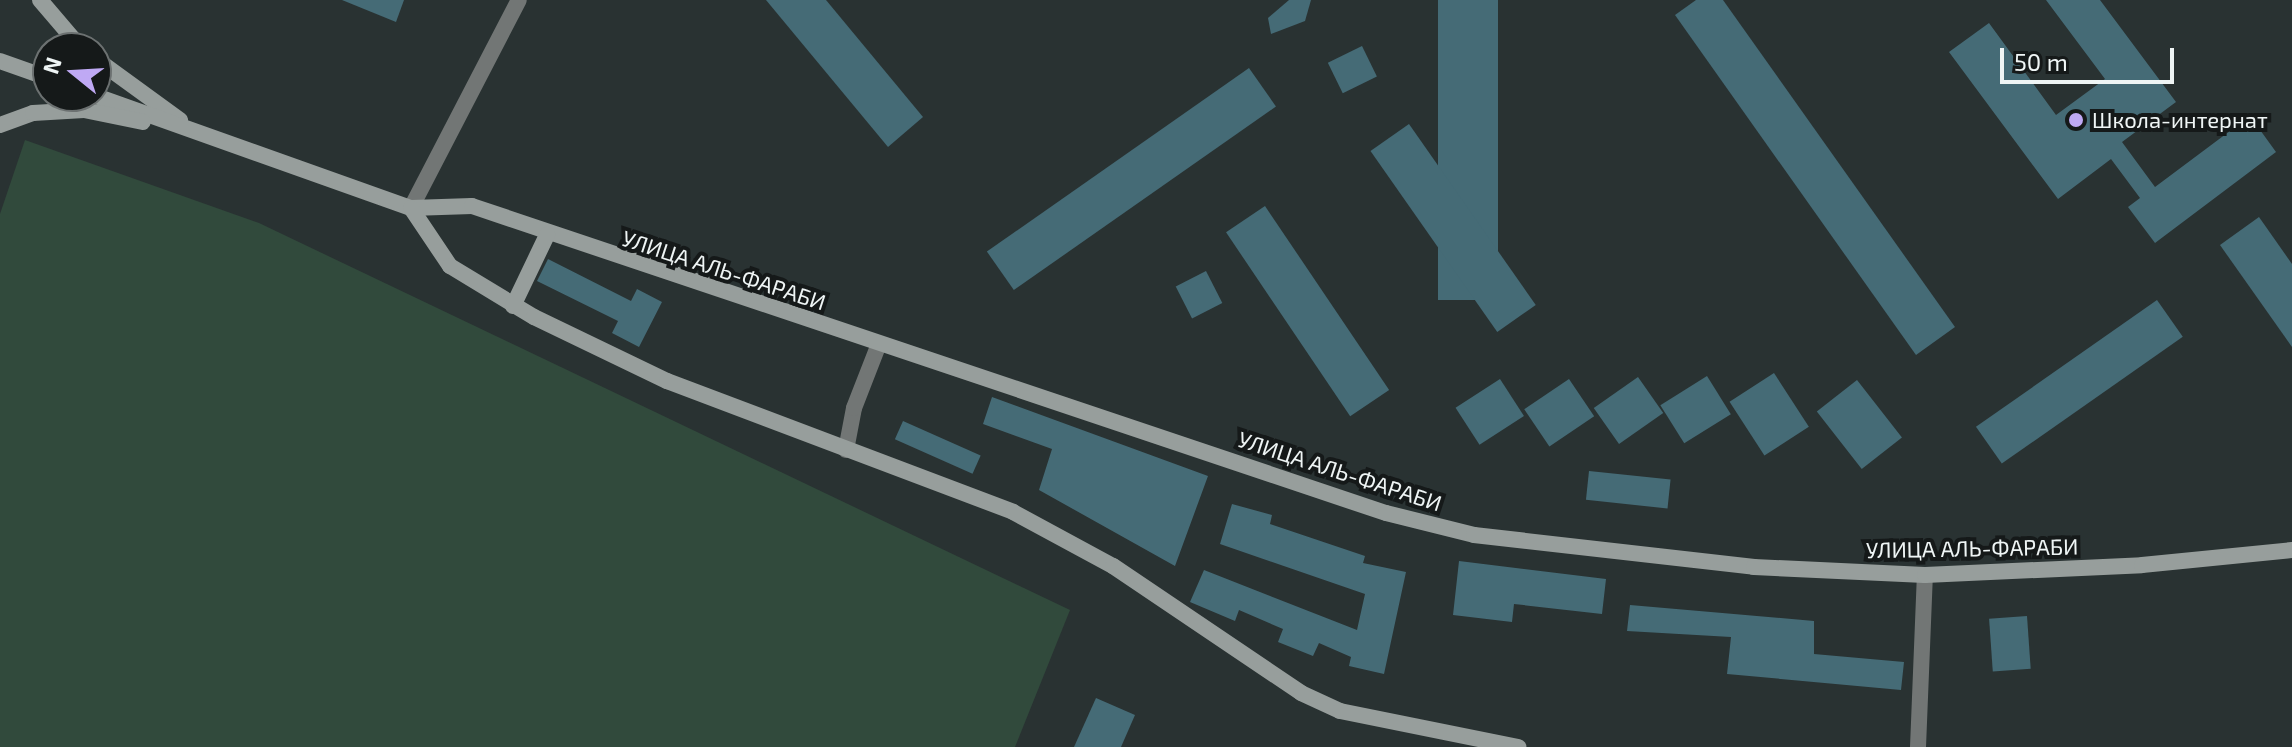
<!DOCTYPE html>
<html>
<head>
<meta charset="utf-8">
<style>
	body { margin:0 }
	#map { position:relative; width:2292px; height:747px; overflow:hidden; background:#293232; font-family:"Exo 2",sans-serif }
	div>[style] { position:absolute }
	.green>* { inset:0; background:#314a3c }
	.building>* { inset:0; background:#456b76; transform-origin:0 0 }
	.minor>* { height:16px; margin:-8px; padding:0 8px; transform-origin:8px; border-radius:8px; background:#727675 }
	.secondary>* { height:16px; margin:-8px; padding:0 8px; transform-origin:8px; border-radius:8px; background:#979e9c }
	.dots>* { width:22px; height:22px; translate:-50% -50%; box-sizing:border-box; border:4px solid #151919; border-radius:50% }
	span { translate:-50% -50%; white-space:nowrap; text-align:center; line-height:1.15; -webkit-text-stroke:8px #151919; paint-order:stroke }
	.poi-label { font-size:22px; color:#eff5f5 }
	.left { translate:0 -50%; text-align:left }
	.street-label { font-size:22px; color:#eff5f5 }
	.north { position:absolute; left:32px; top:32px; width:80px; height:80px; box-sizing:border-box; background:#151919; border:2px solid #6c7171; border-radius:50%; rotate:288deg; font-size:22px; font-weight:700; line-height:32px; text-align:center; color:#eff5f5 }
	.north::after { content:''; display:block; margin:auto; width:28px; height:36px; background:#bfa9f4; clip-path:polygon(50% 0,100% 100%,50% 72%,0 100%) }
	.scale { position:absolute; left:2000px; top:48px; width:174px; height:36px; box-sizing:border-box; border:4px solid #eff5f5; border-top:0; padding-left:10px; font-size:24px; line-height:28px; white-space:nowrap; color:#eff5f5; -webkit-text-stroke:6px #151919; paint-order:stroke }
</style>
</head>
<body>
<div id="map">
	<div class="green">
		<div style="clip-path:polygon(25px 140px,259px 223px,1070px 610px,1015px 747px,0 747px,0 214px)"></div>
	</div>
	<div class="building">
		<div style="clip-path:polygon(342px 0,404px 0,396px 22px)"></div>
		<div style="clip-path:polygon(766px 0,826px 0,923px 117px,888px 147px)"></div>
		<div style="clip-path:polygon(1289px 0,1311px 0,1305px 21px,1271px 34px,1268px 18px)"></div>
		<div style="left:1438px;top:0;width:60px;height:300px"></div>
		<div style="clip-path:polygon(1696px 0,1723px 0,1955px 327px,1916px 355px,1675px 15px)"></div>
		<div style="clip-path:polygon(2046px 0,2100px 0,2176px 102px,2122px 142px,2155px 187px,2250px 116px,2276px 152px,2155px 243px,2128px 207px,2140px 198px,2111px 159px,2058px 199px,1949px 52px,1989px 23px,2056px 115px,2105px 79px)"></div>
		<div style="left:1362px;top:46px;width:34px;height:38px;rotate:64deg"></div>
		<div style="left:1249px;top:68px;width:47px;height:320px;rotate:55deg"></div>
		<div style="left:1409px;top:124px;width:221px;height:47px;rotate:55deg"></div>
		<div style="left:1265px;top:206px;width:222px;height:47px;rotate:56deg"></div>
		<div style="clip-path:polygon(2259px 217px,2292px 264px,2292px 347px,2220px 245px)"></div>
		<div style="clip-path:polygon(548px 259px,631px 301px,637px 289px,662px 302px,639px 347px,612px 333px,618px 321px,537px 281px)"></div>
		<div style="left:1206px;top:271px;width:36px;height:34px;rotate:63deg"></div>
		<div style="left:2157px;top:300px;width:45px;height:221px;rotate:55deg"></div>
		<div style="left:1774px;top:373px;width:64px;height:53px;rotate:57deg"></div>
		<div style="left:1707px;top:376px;width:45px;height:55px;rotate:58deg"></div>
		<div style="left:1638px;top:377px;width:44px;height:54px;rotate:55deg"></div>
		<div style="left:1500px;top:379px;width:44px;height:53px;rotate:57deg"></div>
		<div style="left:1569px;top:379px;width:45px;height:54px;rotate:56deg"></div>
		<div style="left:1857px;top:380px;width:73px;height:51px;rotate:52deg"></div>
		<div style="clip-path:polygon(992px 397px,1208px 476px,1175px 566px,1039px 490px,1052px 449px,983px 424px)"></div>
		<div style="left:903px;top:421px;width:85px;height:20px;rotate:24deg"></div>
		<div style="left:1589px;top:471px;width:82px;height:29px;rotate:6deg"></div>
		<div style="clip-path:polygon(1232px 504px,1272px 515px,1270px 524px,1365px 556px,1363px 563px,1406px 572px,1384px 674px,1349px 666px,1351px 657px,1319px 643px,1313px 656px,1278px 642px,1283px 629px,1239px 610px,1235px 621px,1190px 602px,1204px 570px,1357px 630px,1365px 594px,1220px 544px)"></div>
		<div style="clip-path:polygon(1459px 561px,1606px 579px,1602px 614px,1514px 604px,1512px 622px,1453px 615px)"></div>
		<div style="clip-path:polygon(1630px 605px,1814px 621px,1814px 654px,1904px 662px,1901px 690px,1727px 674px,1731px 637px,1627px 631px)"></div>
		<div style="left:2027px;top:616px;width:53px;height:38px;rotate:86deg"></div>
		<div style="clip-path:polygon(1096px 698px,1135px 715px,1121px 747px,1074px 747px)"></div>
	</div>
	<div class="minor">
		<div style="left:411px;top:208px;width:234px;rotate:-62.6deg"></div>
		<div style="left:846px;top:450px;width:43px;rotate:-79.2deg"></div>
		<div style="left:854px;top:408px;width:69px;rotate:-68.7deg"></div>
		<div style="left:1918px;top:747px;width:172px;rotate:-87.7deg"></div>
	</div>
	<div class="secondary">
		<div style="left:40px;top:0;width:63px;rotate:49.5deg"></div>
		<div style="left:96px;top:59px;width:104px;rotate:36deg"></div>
		<div style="left:0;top:61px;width:51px;rotate:19.5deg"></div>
		<div style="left:96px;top:96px;width:334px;rotate:19.6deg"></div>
		<div style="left:411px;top:208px;width:61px;rotate:-1.9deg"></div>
		<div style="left:472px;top:206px;width:964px;rotate:18.57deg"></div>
		<div style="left:1386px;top:513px;width:91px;rotate:14deg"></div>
		<div style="left:1474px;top:535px;width:282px;rotate:6.5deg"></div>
		<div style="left:1754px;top:567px;width:171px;rotate:2.7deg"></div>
		<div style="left:1925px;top:575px;width:217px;rotate:-2.6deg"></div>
		<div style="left:2142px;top:565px;width:151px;rotate:-5.7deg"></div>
		<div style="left:0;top:125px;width:35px;rotate:-20deg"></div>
		<div style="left:33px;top:113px;width:51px;rotate:-3.4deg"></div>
		<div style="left:84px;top:110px;width:60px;rotate:11.5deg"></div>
		<div style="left:411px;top:208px;width:70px;rotate:56.1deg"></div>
		<div style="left:450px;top:266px;width:98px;rotate:31.3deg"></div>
		<div style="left:534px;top:317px;width:148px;rotate:25.7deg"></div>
		<div style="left:667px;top:381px;width:370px;rotate:20.7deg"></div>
		<div style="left:1013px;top:512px;width:114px;rotate:28.4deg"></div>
		<div style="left:1113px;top:566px;width:227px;rotate:34deg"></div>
		<div style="left:1301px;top:693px;width:43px;rotate:24.8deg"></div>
		<div style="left:1340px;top:711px;width:182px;rotate:11.4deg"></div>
		<div style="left:513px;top:306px;width:79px;rotate:-64.4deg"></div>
	</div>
	<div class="dots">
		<div style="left:2076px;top:120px;background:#bfa9f4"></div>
	</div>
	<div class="poi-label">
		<span class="left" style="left:2092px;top:120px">Школа-интернат</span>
	</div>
	<div class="street-label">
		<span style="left:724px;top:270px;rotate:18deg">УЛИЦА АЛЬ-ФАРАБИ</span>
		<span style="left:1340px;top:471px;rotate:18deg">УЛИЦА АЛЬ-ФАРАБИ</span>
		<span style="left:1972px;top:548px;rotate:-1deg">УЛИЦА АЛЬ-ФАРАБИ</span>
	</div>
	<div class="north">N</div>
	<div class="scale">50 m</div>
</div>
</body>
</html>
